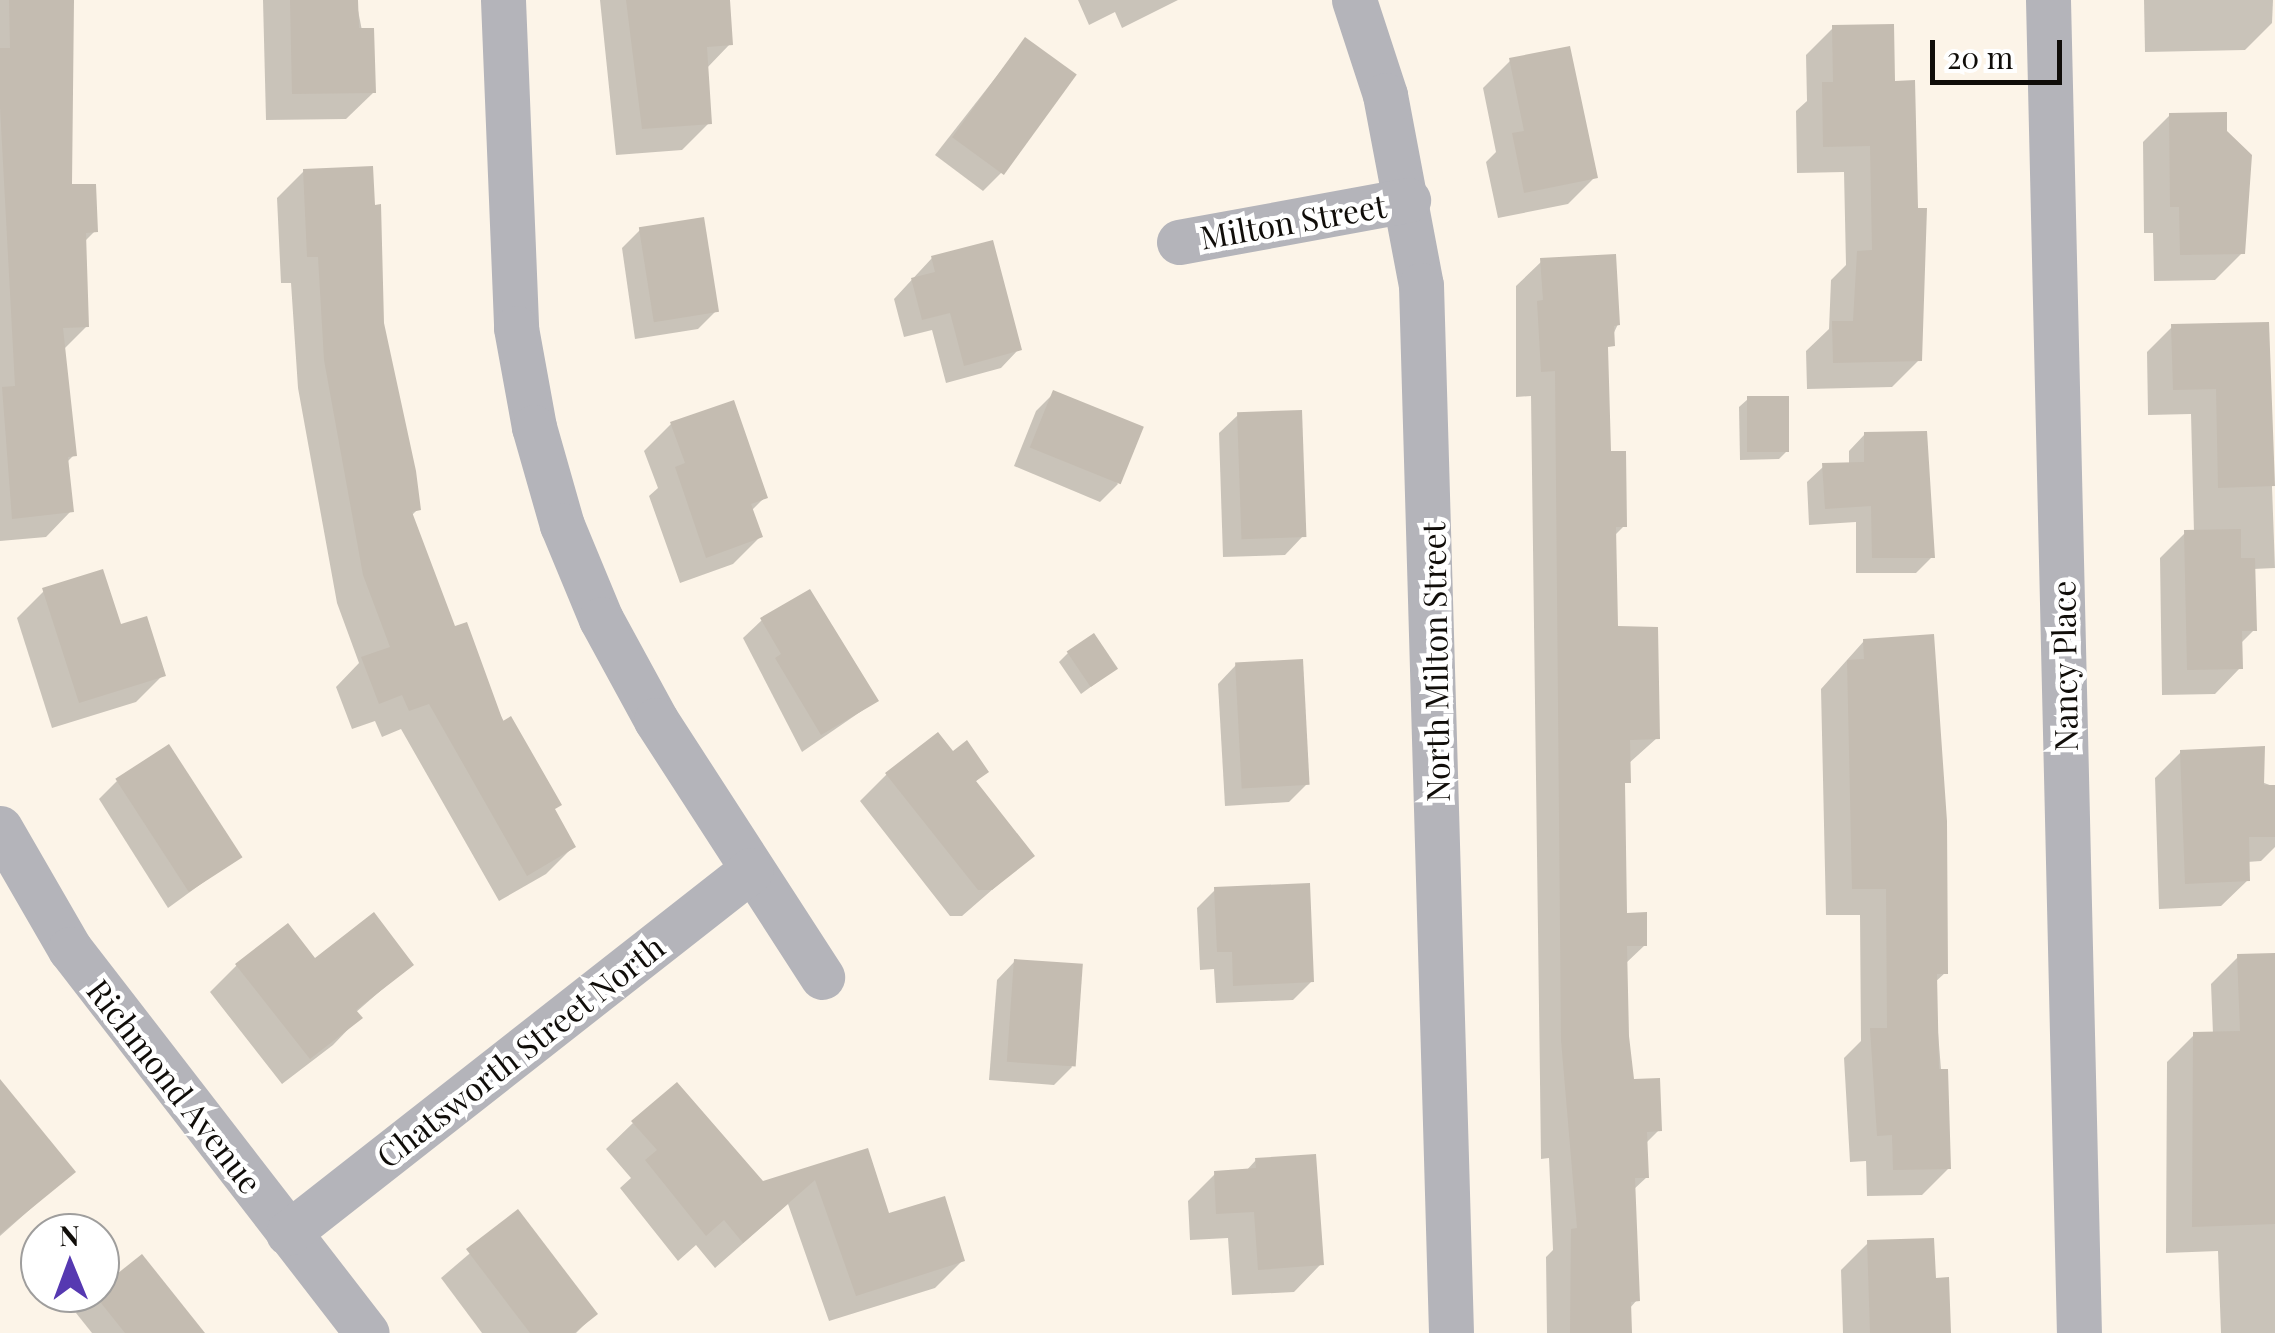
<!DOCTYPE html>
<html>
<head>
<meta charset="utf-8">
<style>
	body { margin:0 }
	#map { position:relative; width:2275px; height:1333px; overflow:hidden; background:#fcf4e8; font-family:"Playfair Display",serif }
	div>[style] { position:absolute }
	.shadow>* { inset:0; background:#0003 }
	.building>* { inset:0; background:#c4bcb1; transform-origin:0 0 }
	.minor>* { height:45px; margin:-22.5px; padding:0 22.5px; transform-origin:22.5px; border-radius:22.5px; background:#b4b4ba }
	span { translate:-50% -50%; white-space:nowrap; text-align:center; line-height:1.15; -webkit-text-stroke:9px #fff; paint-order:stroke }
	.street-label { font-size:32px; color:#100d09 }
	.north { position:absolute; left:20px; top:1213px; width:100px; height:100px; box-sizing:border-box; background:#fff; border:2px solid #9f9e9d; border-radius:50%; rotate:359deg; font-size:28px; font-weight:700; line-height:40px; text-align:center; color:#100d09 }
	.north::after { content:''; display:block; margin:auto; width:35px; height:45px; background:#5639b1; clip-path:polygon(50% 0,100% 100%,50% 72%,0 100%) }
	.scale { position:absolute; left:1930px; top:40px; width:132px; height:45px; box-sizing:border-box; border:5px solid #100d09; border-top:0; padding-left:12px; font-size:30px; line-height:35px; white-space:nowrap; color:#100d09; -webkit-text-stroke:8px #fff; paint-order:stroke }
</style>
</head>
<body>
<div id="map">
	<div class="shadow">
		<div style="clip-path:polygon(0 0,72px 0,69px 187px,95px 231px,84px 242px,87px 326px,63px 350px,74px 455px,66px 463px,71px 511px,46px 537px,0 541px)"></div>
		<div style="clip-path:polygon(263px 0,356px 0,374px 92px,346px 119px,266px 120px)"></div>
		<div style="clip-path:polygon(600px 0,727px 0,730px 44px,706px 69px,709px 123px,682px 150px,616px 155px)"></div>
		<div style="clip-path:polygon(1078px 0,1178px 0,1122px 28px,1115px 12px,1089px 25px)"></div>
		<div style="clip-path:polygon(2144px 0,2273px 0,2272px 23px,2245px 50px,2145px 52px)"></div>
		<div style="clip-path:polygon(1833px 28px,1892px 83px,1919px 360px,1892px 387px,1807px 389px,1806px 351px,1829px 329px,1831px 280px,1846px 265px,1844px 172px,1797px 173px,1796px 111px,1807px 101px,1806px 55px)"></div>
		<div style="clip-path:polygon(1025px 40px,1001px 173px,983px 191px,935px 155px)"></div>
		<div style="clip-path:polygon(1510px 61px,1595px 177px,1568px 204px,1498px 218px,1486px 162px,1496px 152px,1483px 88px)"></div>
		<div style="clip-path:polygon(2170px 115px,2242px 253px,2215px 280px,2154px 281px,2153px 233px,2144px 233px,2143px 142px)"></div>
		<div style="clip-path:polygon(304px 171px,381px 323px,418px 509px,411px 516px,453px 629px,573px 847px,546px 874px,499px 901px,401px 729px,382px 737px,375px 721px,352px 729px,336px 687px,359px 663px,337px 603px,298px 388px,291px 283px,281px 283px,277px 198px)"></div>
		<div style="clip-path:polygon(640px 230px,716px 311px,698px 329px,635px 339px,622px 248px)"></div>
		<div style="clip-path:polygon(932px 258px,1019px 349px,1001px 368px,946px 383px,932px 330px,904px 337px,894px 299px)"></div>
		<div style="clip-path:polygon(1542px 261px,1618px 324px,1605px 352px,1609px 453px,1624px 526px,1614px 536px,1616px 628px,1657px 738px,1628px 764px,1622px 788px,1624px 915px,1645px 945px,1625px 964px,1627px 1036px,1632px 1082px,1659px 1130px,1645px 1144px,1647px 1177px,1633px 1190px,1637px 1300px,1629px 1309px,1630px 1333px,1547px 1333px,1546px 1257px,1553px 1250px,1549px 1158px,1541px 1159px,1531px 396px,1516px 397px,1516px 286px)"></div>
		<div style="clip-path:polygon(2266px 324px,2275px 568px,2253px 569px,2254px 630px,2240px 644px,2240px 668px,2215px 694px,2162px 695px,2160px 558px,2185px 533px,2194px 533px,2191px 414px,2148px 415px,2147px 352px,2172px 327px)"></div>
		<div style="clip-path:polygon(1054px 393px,1118px 484px,1100px 502px,1014px 466px,1036px 411px)"></div>
		<div style="clip-path:polygon(1748px 399px,1788px 450px,1779px 459px,1740px 460px,1739px 407px)"></div>
		<div style="clip-path:polygon(1238px 415px,1303px 536px,1285px 555px,1223px 557px,1219px 433px)"></div>
		<div style="clip-path:polygon(671px 424px,765px 497px,751px 511px,760px 537px,733px 564px,680px 583px,649px 496px,658px 488px,644px 451px)"></div>
		<div style="clip-path:polygon(1865px 434px,1932px 557px,1916px 573px,1856px 573px,1856px 522px,1809px 525px,1807px 482px,1824px 466px,1849px 465px,1849px 451px)"></div>
		<div style="clip-path:polygon(44px 591px,163px 675px,136px 702px,52px 728px,17px 618px)"></div>
		<div style="clip-path:polygon(762px 620px,876px 701px,802px 752px,743px 638px)"></div>
		<div style="clip-path:polygon(1864px 641px,1945px 973px,1934px 983px,1949px 1168px,1922px 1195px,1867px 1196px,1866px 1161px,1850px 1162px,1844px 1058px,1861px 1041px,1860px 915px,1826px 915px,1821px 689px)"></div>
		<div style="clip-path:polygon(1068px 653px,1115px 669px,1081px 694px,1059px 662px)"></div>
		<div style="clip-path:polygon(1236px 665px,1307px 784px,1289px 802px,1225px 806px,1218px 684px)"></div>
		<div style="clip-path:polygon(2181px 752px,2275px 787px,2275px 847px,2261px 861px,2247px 862px,2248px 880px,2221px 906px,2159px 909px,2155px 778px)"></div>
		<div style="clip-path:polygon(952px 754px,985px 772px,974px 783px,1031px 856px,962px 916px,950px 916px,860px 801px,887px 774px)"></div>
		<div style="clip-path:polygon(117px 781px,238px 857px,168px 908px,99px 799px)"></div>
		<div style="clip-path:polygon(1215px 890px,1312px 981px,1293px 1000px,1216px 1003px,1214px 969px,1200px 970px,1197px 908px)"></div>
		<div style="clip-path:polygon(2275px 956px,2275px 1333px,2221px 1333px,2218px 1251px,2166px 1253px,2167px 1062px,2194px 1035px,2213px 1034px,2211px 984px,2238px 957px)"></div>
		<div style="clip-path:polygon(1015px 961px,1072px 1067px,1054px 1085px,989px 1080px,997px 980px)"></div>
		<div style="clip-path:polygon(237px 965px,410px 965px,355px 1013px,359px 1018px,333px 1045px,282px 1084px,210px 992px)"></div>
		<div style="clip-path:polygon(0 1083px,72px 1172px,0 1236px)"></div>
		<div style="clip-path:polygon(633px 1123px,762px 1184px,866px 1151px,887px 1216px,962px 1261px,935px 1288px,829px 1321px,788px 1204px,715px 1268px,696px 1245px,678px 1261px,620px 1188px,631px 1178px,606px 1149px)"></div>
		<div style="clip-path:polygon(1256px 1160px,1321px 1264px,1294px 1292px,1232px 1295px,1228px 1238px,1190px 1240px,1188px 1201px,1215px 1174px,1245px 1172px)"></div>
		<div style="clip-path:polygon(517px 1213px,595px 1314px,576px 1333px,482px 1333px,441px 1278px)"></div>
		<div style="clip-path:polygon(1868px 1243px,1934px 1280px,1948px 1333px,1843px 1333px,1841px 1270px)"></div>
		<div style="clip-path:polygon(96px 1293px,201px 1333px,92px 1333px,76px 1313px)"></div>
	</div>
	<div class="building">
		<div style="clip-path:polygon(9px 0,74px 0,72px 184px,96px 184px,98px 232px,86px 233px,89px 327px,63px 328px,77px 456px,68px 457px,74px 512px,12px 519px,2px 387px,15px 386px,0 107px,0 48px,10px 48px)"></div>
		<div style="clip-path:polygon(290px 0,358px 0,359px 28px,374px 28px,376px 93px,292px 94px)"></div>
		<div style="clip-path:polygon(626px 0,730px 0,733px 45px,707px 47px,712px 124px,642px 129px)"></div>
		<div style="clip-path:polygon(1894px 24px,1895px 81px,1915px 80px,1918px 208px,1927px 208px,1922px 361px,1833px 363px,1832px 321px,1853px 321px,1857px 251px,1872px 250px,1870px 146px,1823px 147px,1822px 82px,1833px 82px,1832px 25px)"></div>
		<div style="left:1025px;top:37px;width:64px;height:124px;rotate:36deg"></div>
		<div style="clip-path:polygon(1570px 46px,1598px 178px,1524px 193px,1512px 133px,1524px 131px,1509px 58px)"></div>
		<div style="clip-path:polygon(2227px 112px,2227px 131px,2252px 155px,2245px 254px,2180px 255px,2179px 207px,2170px 207px,2169px 113px)"></div>
		<div style="clip-path:polygon(373px 166px,375px 205px,381px 204px,384px 323px,416px 471px,421px 510px,412px 512px,455px 626px,467px 622px,503px 721px,511px 716px,562px 805px,555px 809px,576px 847px,527px 876px,429px 704px,409px 711px,402px 695px,379px 704px,361px 657px,390px 647px,363px 575px,324px 360px,318px 257px,307px 257px,303px 169px)"></div>
		<div style="left:704px;top:217px;width:96px;height:66px;rotate:81deg"></div>
		<div style="clip-path:polygon(993px 240px,1022px 350px,964px 366px,950px 313px,922px 320px,911px 278px,935px 272px,931px 256px)"></div>
		<div style="clip-path:polygon(1616px 254px,1620px 325px,1614px 326px,1615px 346px,1608px 347px,1611px 451px,1626px 451px,1627px 527px,1616px 527px,1618px 626px,1658px 627px,1660px 739px,1630px 740px,1631px 783px,1625px 783px,1627px 913px,1647px 912px,1647px 946px,1627px 946px,1629px 1036px,1634px 1079px,1660px 1078px,1662px 1131px,1647px 1132px,1649px 1178px,1635px 1178px,1640px 1301px,1631px 1302px,1632px 1333px,1570px 1333px,1571px 1229px,1577px 1228px,1561px 1040px,1555px 371px,1541px 372px,1537px 301px,1543px 300px,1540px 258px)"></div>
		<div style="clip-path:polygon(2269px 322px,2275px 486px,2218px 488px,2216px 389px,2173px 390px,2171px 324px)"></div>
		<div style="left:1053px;top:390px;width:98px;height:62px;rotate:22deg"></div>
		<div style="left:1747px;top:396px;width:42px;height:56px"></div>
		<div style="clip-path:polygon(734px 400px,768px 498px,751px 504px,763px 537px,706px 558px,675px 467px,685px 463px,670px 422px)"></div>
		<div style="left:1302px;top:410px;width:127px;height:65px;rotate:88deg"></div>
		<div style="clip-path:polygon(1927px 431px,1935px 558px,1872px 558px,1871px 506px,1825px 509px,1822px 463px,1864px 462px,1864px 432px)"></div>
		<div style="clip-path:polygon(2241px 529px,2241px 558px,2255px 558px,2257px 631px,2242px 631px,2243px 669px,2187px 670px,2184px 530px)"></div>
		<div style="clip-path:polygon(103px 569px,121px 624px,147px 616px,166px 676px,79px 703px,42px 588px)"></div>
		<div style="clip-path:polygon(810px 589px,879px 701px,821px 735px,775px 658px,781px 654px,760px 618px)"></div>
		<div style="left:1094px;top:633px;width:43px;height:33px;rotate:56deg"></div>
		<div style="clip-path:polygon(1934px 634px,1947px 821px,1948px 974px,1937px 974px,1939px 1069px,1948px 1069px,1951px 1169px,1893px 1170px,1892px 1135px,1877px 1136px,1870px 1028px,1887px 1028px,1886px 889px,1852px 889px,1847px 660px,1864px 659px,1863px 639px)"></div>
		<div style="left:1303px;top:659px;width:126px;height:68px;rotate:87deg"></div>
		<div style="clip-path:polygon(938px 732px,953px 751px,967px 740px,989px 772px,976px 781px,1035px 856px,992px 890px,978px 890px,885px 773px)"></div>
		<div style="left:169px;top:744px;width:135px;height:64px;rotate:57deg"></div>
		<div style="clip-path:polygon(2265px 746px,2264px 785px,2275px 785px,2275px 837px,2249px 837px,2250px 881px,2185px 884px,2180px 750px)"></div>
		<div style="clip-path:polygon(1310px 883px,1314px 982px,1233px 986px,1232px 952px,1217px 952px,1214px 887px)"></div>
		<div style="clip-path:polygon(374px 912px,414px 965px,356px 1010px,363px 1018px,310px 1059px,235px 964px,288px 923px,315px 958px)"></div>
		<div style="clip-path:polygon(2275px 953px,2275px 1224px,2192px 1227px,2193px 1032px,2240px 1031px,2237px 954px)"></div>
		<div style="left:1014px;top:959px;width:69px;height:103px;rotate:4deg"></div>
		<div style="clip-path:polygon(0 1079px,76px 1172px,0 1234px)"></div>
		<div style="clip-path:polygon(677px 1082px,763px 1181px,868px 1148px,889px 1213px,945px 1196px,965px 1261px,856px 1296px,815px 1180px,743px 1243px,724px 1220px,706px 1236px,645px 1160px,657px 1150px,631px 1121px)"></div>
		<div style="clip-path:polygon(1316px 1154px,1324px 1265px,1258px 1270px,1254px 1212px,1216px 1214px,1214px 1171px,1256px 1168px,1255px 1158px)"></div>
		<div style="clip-path:polygon(518px 1209px,598px 1314px,574px 1333px,530px 1333px,466px 1249px)"></div>
		<div style="clip-path:polygon(1934px 1238px,1936px 1278px,1949px 1277px,1951px 1333px,1870px 1333px,1867px 1240px)"></div>
		<div style="clip-path:polygon(142px 1254px,205px 1333px,125px 1333px,93px 1293px)"></div>
	</div>
	<div class="minor">
		<div style="left:503px;top:0;width:328px;rotate:87.7deg"></div>
		<div style="left:516px;top:328px;width:101px;rotate:79.7deg"></div>
		<div style="left:534px;top:427px;width:102px;rotate:74.1deg"></div>
		<div style="left:562px;top:525px;width:102px;rotate:67.5deg"></div>
		<div style="left:601px;top:619px;width:115px;rotate:61.4deg"></div>
		<div style="left:656px;top:720px;width:306px;rotate:57.1deg"></div>
		<div style="left:1354px;top:0;width:100px;rotate:71.9deg"></div>
		<div style="left:1385px;top:95px;width:193px;rotate:79.3deg"></div>
		<div style="left:1421px;top:285px;width:1048px;rotate:88.36deg"></div>
		<div style="left:2048px;top:0;width:1333px;rotate:88.67deg"></div>
		<div style="left:1179px;top:242px;width:233px;rotate:-10.4deg"></div>
		<div style="left:0;top:828px;width:140px;rotate:60deg"></div>
		<div style="left:70px;top:949px;width:485px;rotate:52.3deg"></div>
		<div style="left:288px;top:1233px;width:588px;rotate:-38.1deg"></div>
	</div>
	<div class="street-label">
		<span style="left:1293px;top:221px;rotate:-10deg">Milton Street</span>
		<span style="left:1435px;top:662px;rotate:-91deg">North Milton Street</span>
		<span style="left:2064px;top:666px;rotate:-91deg">Nancy Place</span>
		<span style="left:520px;top:1051px;rotate:-38deg">Chatsworth Street North</span>
		<span style="left:175px;top:1086px;rotate:52deg">Richmond Avenue</span>
	</div>
	<div class="north">N</div>
	<div class="scale">20 m</div>
</div>
</body>
</html>
